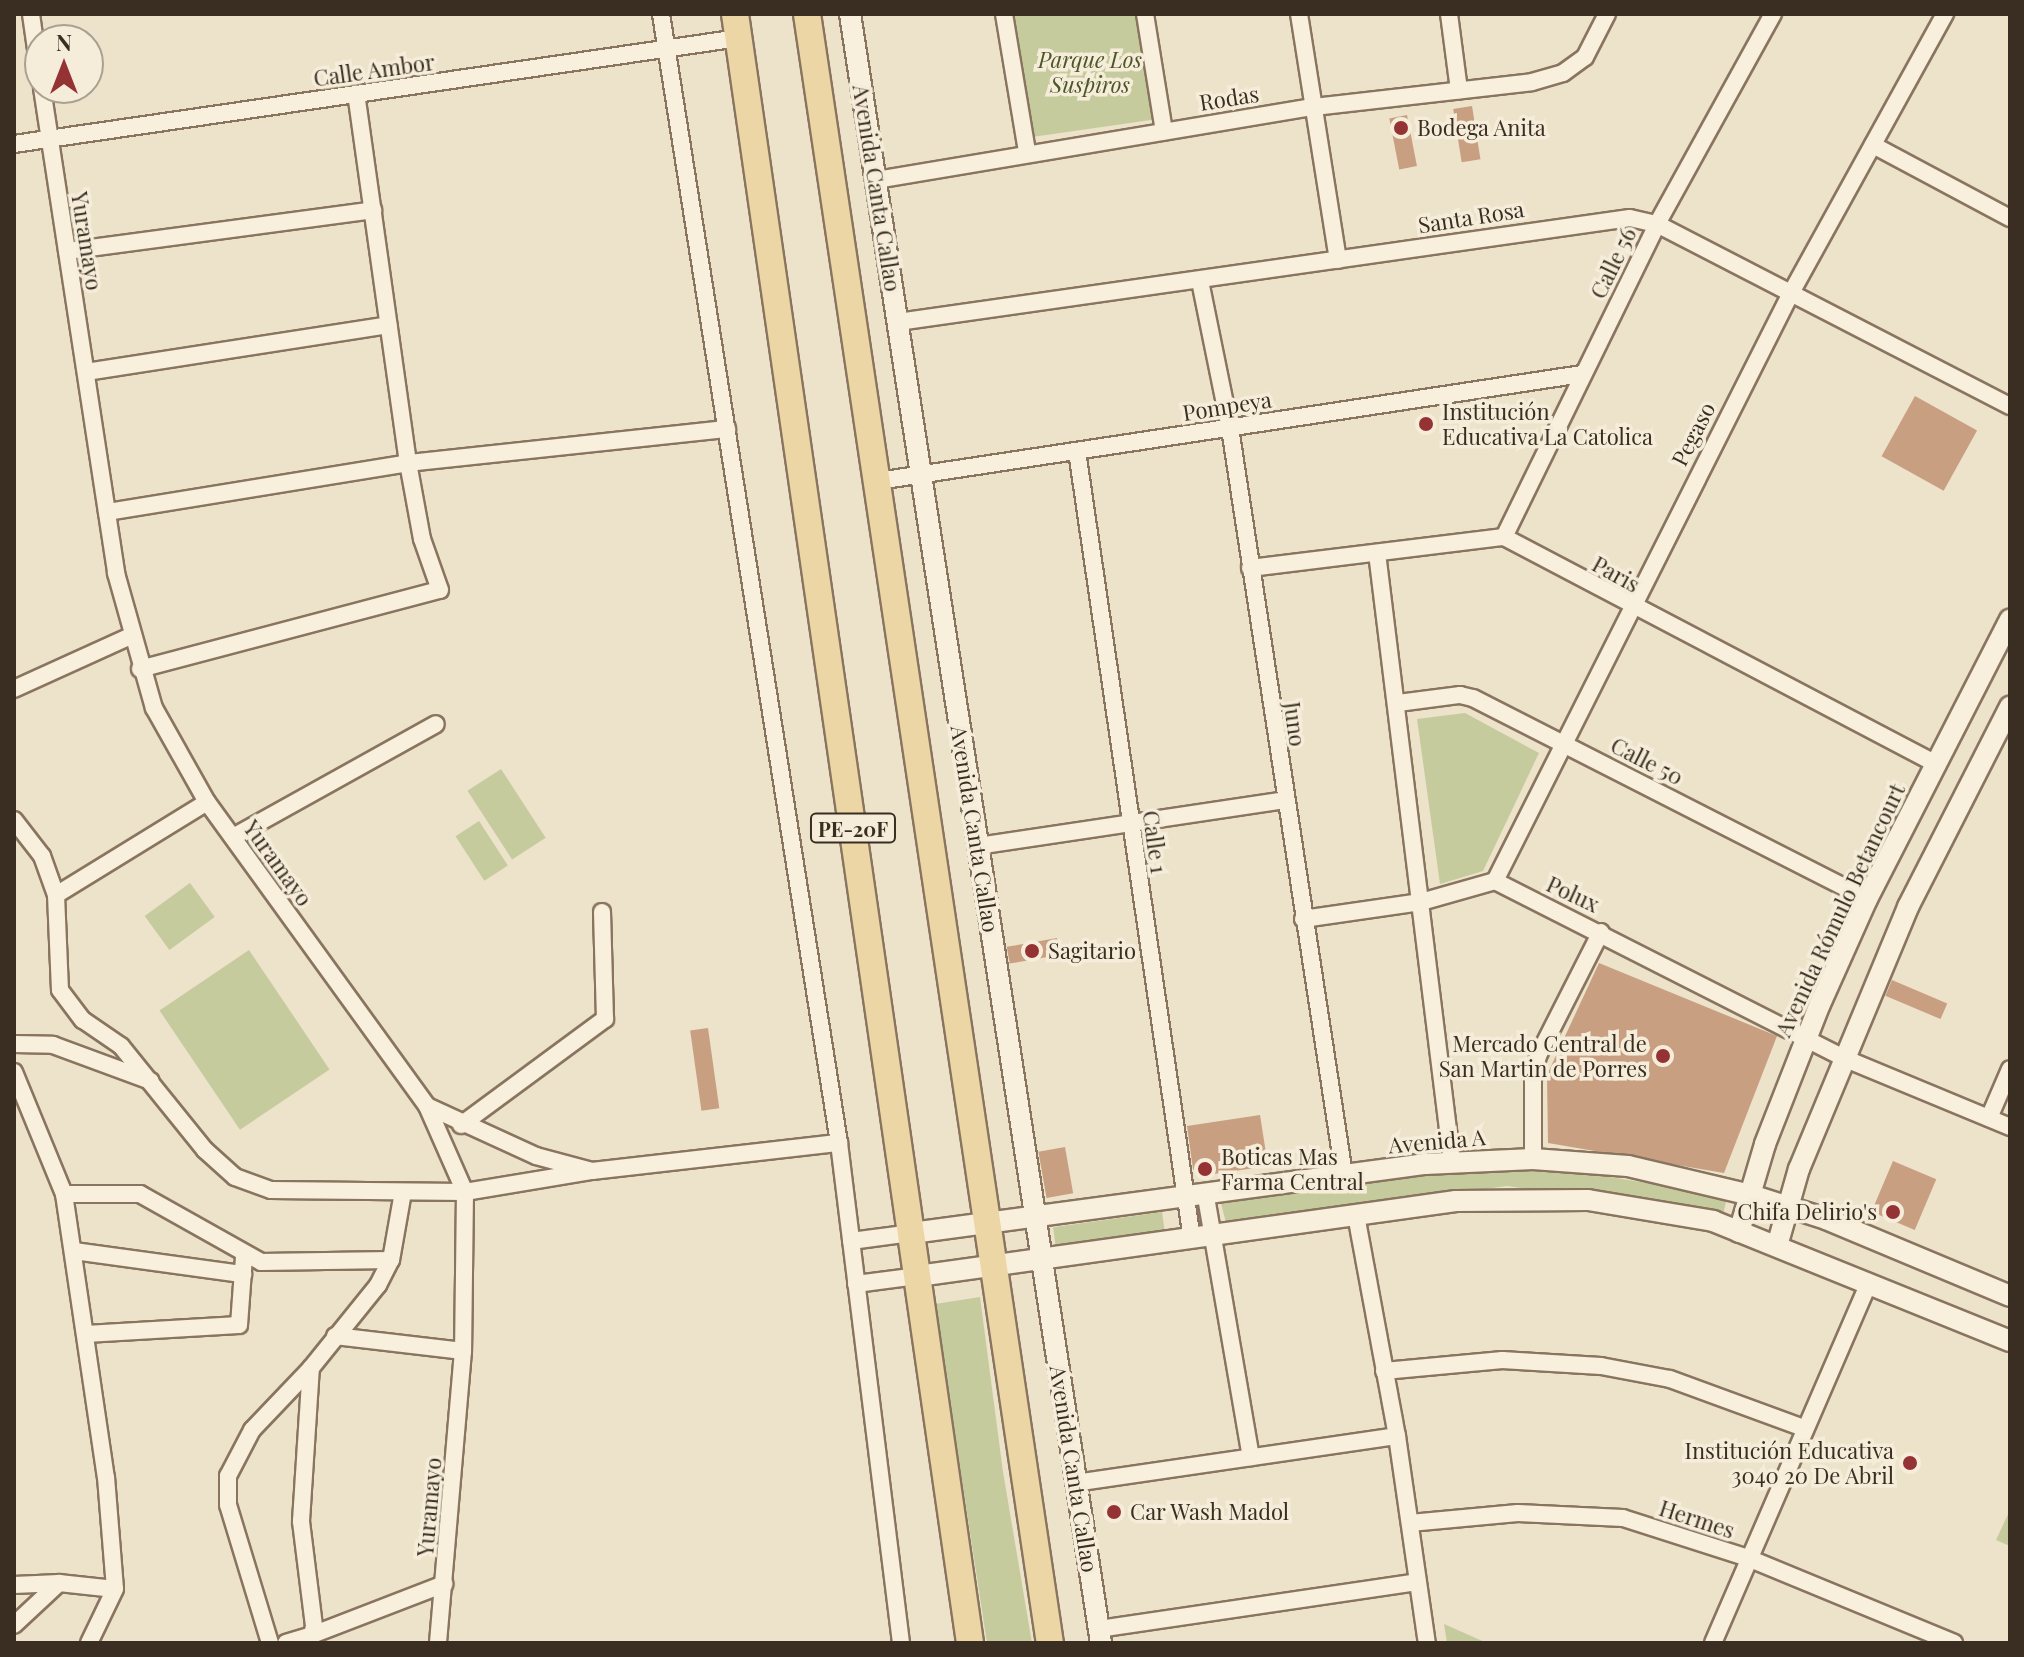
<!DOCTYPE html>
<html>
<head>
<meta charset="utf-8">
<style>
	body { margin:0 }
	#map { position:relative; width:2024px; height:1657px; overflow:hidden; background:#ede2ca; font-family:"Playfair Display",serif }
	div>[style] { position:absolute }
	.green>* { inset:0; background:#c6cb9e; transform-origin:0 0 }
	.building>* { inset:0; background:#c99f82; transform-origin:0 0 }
	.roads { filter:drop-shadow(2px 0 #89755f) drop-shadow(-2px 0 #89755f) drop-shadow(0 2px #89755f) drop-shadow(0 -2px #89755f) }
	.minor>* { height:16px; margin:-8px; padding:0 8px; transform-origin:8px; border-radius:8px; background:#f8f0dd }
	.tertiary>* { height:20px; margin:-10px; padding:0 10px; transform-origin:10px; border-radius:10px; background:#f8f0dd }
	.primary>* { height:26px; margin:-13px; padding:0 13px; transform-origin:13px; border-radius:13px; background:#edd6a5 }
	.dots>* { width:22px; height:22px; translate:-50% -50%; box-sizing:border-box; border:4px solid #f5edd9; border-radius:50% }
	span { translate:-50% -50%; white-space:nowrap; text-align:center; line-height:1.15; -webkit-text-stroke:7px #f5edd9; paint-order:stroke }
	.shield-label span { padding:2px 6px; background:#f5edd9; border:2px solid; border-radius:6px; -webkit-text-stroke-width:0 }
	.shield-label { font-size:20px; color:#3a2d22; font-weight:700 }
	.park-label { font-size:22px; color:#4b5629; font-style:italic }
	.street-label { font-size:22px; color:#3a2d22 }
	.poi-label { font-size:22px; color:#3a2d22 }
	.left { translate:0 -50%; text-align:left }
	.right { translate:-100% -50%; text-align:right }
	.frame { position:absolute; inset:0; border:16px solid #3a2d22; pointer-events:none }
	.north { position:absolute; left:24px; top:24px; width:80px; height:80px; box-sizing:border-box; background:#f5edd9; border:2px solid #aaa090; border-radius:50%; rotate:0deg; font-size:22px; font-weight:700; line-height:32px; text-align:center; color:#3a2d22 }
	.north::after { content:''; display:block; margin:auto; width:28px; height:36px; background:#953233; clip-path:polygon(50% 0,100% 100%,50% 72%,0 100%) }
</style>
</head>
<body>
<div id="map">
	<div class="green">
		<div style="clip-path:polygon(1013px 14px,1141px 14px,1158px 119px,1032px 137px)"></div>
		<div style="clip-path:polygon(1465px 713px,1539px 753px,1483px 871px,1440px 884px,1417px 719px)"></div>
		<div style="left:501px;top:769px;width:82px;height:40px;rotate:57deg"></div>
		<div style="left:479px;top:821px;width:53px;height:28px;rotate:57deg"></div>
		<div style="left:190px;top:883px;width:42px;height:56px;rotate:54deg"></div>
		<div style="left:249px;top:950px;width:144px;height:108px;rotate:56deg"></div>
		<div style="clip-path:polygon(1447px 1169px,1573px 1171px,1727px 1196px,1723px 1216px,1507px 1186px,1226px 1223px,1221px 1203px)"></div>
		<div style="left:1162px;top:1212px;width:21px;height:110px;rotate:82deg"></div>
		<div style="clip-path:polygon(980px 1297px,1003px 1472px,1032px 1643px,987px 1643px,935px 1304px)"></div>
		<div style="clip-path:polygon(2010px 1510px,2010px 1546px,1996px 1540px)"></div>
		<div style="clip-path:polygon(1444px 1624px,1487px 1643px,1447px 1643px)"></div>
	</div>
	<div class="building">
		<div style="left:1472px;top:106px;width:54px;height:19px;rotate:81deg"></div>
		<div style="left:1407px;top:115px;width:52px;height:18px;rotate:79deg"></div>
		<div style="left:1915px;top:396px;width:71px;height:69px;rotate:29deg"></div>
		<div style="left:1057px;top:938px;width:17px;height:51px;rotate:80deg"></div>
		<div style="clip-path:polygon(1599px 963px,1777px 1036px,1724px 1173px,1548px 1143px,1547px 1075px)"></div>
		<div style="left:1892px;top:980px;width:60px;height:17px;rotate:23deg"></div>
		<div style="left:708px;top:1028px;width:81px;height:18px;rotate:82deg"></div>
		<div style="clip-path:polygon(1260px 1115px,1268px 1166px,1200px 1176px,1193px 1169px,1187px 1126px)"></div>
		<div style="left:1065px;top:1147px;width:47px;height:27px;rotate:80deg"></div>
		<div style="left:1893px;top:1161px;width:47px;height:55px;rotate:23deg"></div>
	</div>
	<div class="roads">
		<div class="minor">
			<div style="left:31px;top:14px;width:64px;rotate:81.9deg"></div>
			<div style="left:661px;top:14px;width:1143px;rotate:81.04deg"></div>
			<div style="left:839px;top:1143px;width:504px;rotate:82.93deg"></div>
			<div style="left:1004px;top:14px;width:140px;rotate:80.5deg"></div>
			<div style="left:1145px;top:14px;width:119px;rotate:80.8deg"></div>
			<div style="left:1299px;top:14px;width:249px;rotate:81deg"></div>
			<div style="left:1449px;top:14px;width:77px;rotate:82.5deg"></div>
			<div style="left:42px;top:88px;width:491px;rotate:81.3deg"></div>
			<div style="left:116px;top:573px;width:140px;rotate:74.3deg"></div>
			<div style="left:154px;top:708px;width:108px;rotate:60.6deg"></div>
			<div style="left:207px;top:802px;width:375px;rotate:54.1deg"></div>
			<div style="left:427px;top:1106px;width:94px;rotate:66.2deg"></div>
			<div style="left:465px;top:1192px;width:159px;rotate:90.7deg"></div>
			<div style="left:463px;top:1351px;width:293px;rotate:94.9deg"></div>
			<div style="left:14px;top:144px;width:733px;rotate:-8.32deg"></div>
			<div style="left:1873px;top:145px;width:155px;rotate:28.1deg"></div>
			<div style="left:876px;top:180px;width:444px;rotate:-9.5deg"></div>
			<div style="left:1314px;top:107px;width:219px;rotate:-6.5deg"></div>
			<div style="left:1532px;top:82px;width:32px;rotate:-16deg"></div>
			<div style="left:1563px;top:73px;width:27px;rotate:-36deg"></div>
			<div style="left:1585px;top:57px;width:48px;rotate:-62.9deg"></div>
			<div style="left:67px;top:251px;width:309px;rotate:-7.6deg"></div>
			<div style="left:1200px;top:281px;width:150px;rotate:78.5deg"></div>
			<div style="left:1230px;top:428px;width:756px;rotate:81.32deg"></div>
			<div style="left:898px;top:322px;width:739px;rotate:-8.09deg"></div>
			<div style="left:1630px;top:218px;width:28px;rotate:13deg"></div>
			<div style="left:1657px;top:224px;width:397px;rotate:27.3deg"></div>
			<div style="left:86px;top:372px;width:306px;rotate:-8.8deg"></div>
			<div style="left:1077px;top:451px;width:796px;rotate:81.7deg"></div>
			<div style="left:878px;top:481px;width:712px;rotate:-8.64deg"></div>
			<div style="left:107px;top:512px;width:305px;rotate:-9.2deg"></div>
			<div style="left:408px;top:463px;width:321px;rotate:-6.1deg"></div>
			<div style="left:1504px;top:537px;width:348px;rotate:-63.9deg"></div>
			<div style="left:1657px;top:224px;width:240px;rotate:-61.1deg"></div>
			<div style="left:1377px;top:553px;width:614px;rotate:82.98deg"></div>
			<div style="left:1250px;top:568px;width:256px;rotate:-7deg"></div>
			<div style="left:1504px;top:537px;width:488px;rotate:27.7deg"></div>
			<div style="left:140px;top:669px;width:310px;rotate:-14.8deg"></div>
			<div style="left:440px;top:590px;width:54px;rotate:-109.4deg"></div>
			<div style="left:422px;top:539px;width:77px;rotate:-100.4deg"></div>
			<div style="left:408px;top:463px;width:373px;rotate:-98deg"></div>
			<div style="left:14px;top:689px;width:128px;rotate:-24.4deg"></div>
			<div style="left:1398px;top:703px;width:63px;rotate:-7.4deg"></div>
			<div style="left:1460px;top:695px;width:13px;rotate:13deg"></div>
			<div style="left:1473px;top:698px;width:442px;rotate:27deg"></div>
			<div style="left:14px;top:820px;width:46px;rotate:52.1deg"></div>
			<div style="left:42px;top:856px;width:41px;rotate:70.3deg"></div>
			<div style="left:56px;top:895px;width:95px;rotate:87.6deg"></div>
			<div style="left:60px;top:990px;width:38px;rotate:53deg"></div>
			<div style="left:83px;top:1020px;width:46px;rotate:34.4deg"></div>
			<div style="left:121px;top:1046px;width:134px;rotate:51.1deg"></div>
			<div style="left:205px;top:1150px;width:40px;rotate:42deg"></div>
			<div style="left:235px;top:1177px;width:38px;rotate:20deg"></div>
			<div style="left:271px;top:1190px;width:194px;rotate:0.6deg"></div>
			<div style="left:465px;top:1192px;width:129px;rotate:-9.4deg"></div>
			<div style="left:233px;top:837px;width:232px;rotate:-29.1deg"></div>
			<div style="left:978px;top:846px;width:309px;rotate:-8.5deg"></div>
			<div style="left:1495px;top:881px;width:658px;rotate:-63.28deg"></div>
			<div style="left:1791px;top:293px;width:319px;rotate:-61.1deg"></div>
			<div style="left:56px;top:895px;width:177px;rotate:-31.6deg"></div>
			<div style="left:1303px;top:919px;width:119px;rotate:-8.2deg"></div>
			<div style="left:1421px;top:902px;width:77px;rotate:-15.8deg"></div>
			<div style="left:1495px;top:881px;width:394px;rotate:26.9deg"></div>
			<div style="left:1846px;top:1059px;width:178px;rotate:22.5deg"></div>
			<div style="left:14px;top:1044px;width:39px;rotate:1deg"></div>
			<div style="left:53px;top:1045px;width:104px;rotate:20.2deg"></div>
			<div style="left:14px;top:1072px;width:132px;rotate:67.7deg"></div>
			<div style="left:64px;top:1194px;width:286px;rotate:81.6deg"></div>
			<div style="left:106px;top:1477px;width:112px;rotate:85.4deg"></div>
			<div style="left:115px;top:1589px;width:60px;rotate:115.7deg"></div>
			<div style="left:427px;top:1106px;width:120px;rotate:24.6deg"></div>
			<div style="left:536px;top:1156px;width:58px;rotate:15deg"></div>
			<div style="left:592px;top:1171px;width:249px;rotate:-6.5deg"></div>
			<div style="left:1989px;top:1118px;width:53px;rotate:-66.8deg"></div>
			<div style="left:461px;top:1125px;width:179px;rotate:-36.4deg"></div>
			<div style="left:605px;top:1019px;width:107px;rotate:-91.6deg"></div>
			<div style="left:1533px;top:1159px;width:80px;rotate:-90deg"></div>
			<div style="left:1533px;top:1079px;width:24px;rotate:-78deg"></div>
			<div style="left:1538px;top:1056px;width:139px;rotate:-63.1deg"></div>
			<div style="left:64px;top:1194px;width:76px"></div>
			<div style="left:140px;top:1194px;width:139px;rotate:29.3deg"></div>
			<div style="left:261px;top:1262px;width:130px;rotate:-0.9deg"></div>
			<div style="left:1206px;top:1197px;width:264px;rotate:80.2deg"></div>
			<div style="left:1356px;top:1215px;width:225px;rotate:79.5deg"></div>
			<div style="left:1397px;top:1436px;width:209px;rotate:81.8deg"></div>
			<div style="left:851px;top:1241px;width:62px;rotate:-7.5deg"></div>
			<div style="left:74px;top:1251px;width:171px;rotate:7.8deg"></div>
			<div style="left:856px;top:1284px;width:63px;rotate:-7.4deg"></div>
			<div style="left:86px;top:1334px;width:153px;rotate:-3.4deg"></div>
			<div style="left:239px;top:1325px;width:68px;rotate:-85.8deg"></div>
			<div style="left:335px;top:1336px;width:129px;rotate:6.7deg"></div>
			<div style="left:1384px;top:1371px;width:119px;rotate:-5.3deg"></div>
			<div style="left:1502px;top:1360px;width:99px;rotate:3.5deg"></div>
			<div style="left:1601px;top:1366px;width:70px;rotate:10.7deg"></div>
			<div style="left:1670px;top:1379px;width:143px;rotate:20.1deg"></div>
			<div style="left:1075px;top:1483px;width:325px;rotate:-8.3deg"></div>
			<div style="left:1410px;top:1523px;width:108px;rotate:-5.3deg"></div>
			<div style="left:1518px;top:1513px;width:105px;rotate:2.7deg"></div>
			<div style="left:1623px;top:1518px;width:131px;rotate:17.7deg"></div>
			<div style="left:1748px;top:1558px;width:223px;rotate:22.4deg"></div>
			<div style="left:14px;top:1585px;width:45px;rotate:-2.5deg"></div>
			<div style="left:14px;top:1625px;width:62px;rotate:-43deg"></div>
			<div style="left:59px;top:1583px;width:56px;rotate:6.1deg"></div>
			<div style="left:1099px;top:1629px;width:322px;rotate:-8.4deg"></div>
			<div style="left:312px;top:1635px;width:142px;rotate:-21.1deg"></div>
			<div style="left:270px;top:1643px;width:144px;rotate:-106.9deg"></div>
			<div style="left:228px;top:1505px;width:29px;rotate:-90deg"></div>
			<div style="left:228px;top:1476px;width:52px;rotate:-62.4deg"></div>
			<div style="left:252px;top:1430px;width:86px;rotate:-46.4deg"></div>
			<div style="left:311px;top:1368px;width:107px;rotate:-51.1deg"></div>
			<div style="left:378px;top:1285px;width:28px;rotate:-63deg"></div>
			<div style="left:391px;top:1260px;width:69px;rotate:-80deg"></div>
			<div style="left:286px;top:1643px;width:27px;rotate:-17deg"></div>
			<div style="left:312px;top:1635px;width:9px;rotate:-77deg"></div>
			<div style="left:314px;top:1626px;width:106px;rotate:-97.1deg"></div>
			<div style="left:301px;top:1521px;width:153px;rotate:-86.3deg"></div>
			<div style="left:1713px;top:1643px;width:393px;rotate:-66.6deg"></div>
		</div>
		<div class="tertiary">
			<div style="left:850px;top:14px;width:1648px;rotate:81.24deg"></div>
			<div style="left:1739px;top:1232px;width:92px;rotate:-73.5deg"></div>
			<div style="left:1765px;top:1144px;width:150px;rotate:-68.6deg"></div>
			<div style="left:1820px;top:1004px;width:115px;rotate:-65.9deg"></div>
			<div style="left:1867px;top:899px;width:314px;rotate:-62.9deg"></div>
			<div style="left:912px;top:1233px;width:518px;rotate:-7.66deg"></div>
			<div style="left:1425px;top:1164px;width:108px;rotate:-2.7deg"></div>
			<div style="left:1533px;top:1159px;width:95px;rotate:4.2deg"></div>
			<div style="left:1628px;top:1166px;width:126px;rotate:13.3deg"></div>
			<div style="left:1751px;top:1195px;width:79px;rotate:17.7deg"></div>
			<div style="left:1826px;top:1219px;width:199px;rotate:22.7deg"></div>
			<div style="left:1777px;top:1246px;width:80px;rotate:-74.1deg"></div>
			<div style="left:1799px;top:1169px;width:284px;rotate:-67.4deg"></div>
			<div style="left:1908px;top:907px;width:225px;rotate:-63deg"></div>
			<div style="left:918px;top:1276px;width:543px;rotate:-7.94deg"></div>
			<div style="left:1456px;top:1201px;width:132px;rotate:-0.4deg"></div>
			<div style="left:1588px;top:1200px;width:127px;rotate:9.5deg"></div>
			<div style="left:1713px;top:1221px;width:320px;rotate:22deg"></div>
		</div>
		<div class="primary">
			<div style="left:735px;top:14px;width:1646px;rotate:81.79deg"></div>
			<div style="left:807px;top:14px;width:1647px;rotate:81.52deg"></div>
		</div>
	</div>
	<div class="dots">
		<div style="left:1401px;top:128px;background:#953233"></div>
		<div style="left:1426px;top:424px;background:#953233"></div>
		<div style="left:1032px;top:951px;background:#953233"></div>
		<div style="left:1663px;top:1056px;background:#953233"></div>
		<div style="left:1205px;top:1169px;background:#953233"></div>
		<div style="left:1893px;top:1212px;background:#953233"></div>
		<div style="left:1910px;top:1463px;background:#953233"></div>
		<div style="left:1114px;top:1512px;background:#953233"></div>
	</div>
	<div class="shield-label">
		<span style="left:853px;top:828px">PE-20F</span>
	</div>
	<div class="park-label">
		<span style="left:1090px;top:72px">Parque Los<br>Suspiros</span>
	</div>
	<div class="street-label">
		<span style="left:374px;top:70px;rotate:-8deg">Calle Ambor</span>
		<span style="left:1229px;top:98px;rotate:-9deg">Rodas</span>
		<span style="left:877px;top:188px;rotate:81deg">Avenida Canta Callao</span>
		<span style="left:1471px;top:217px;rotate:-9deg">Santa Rosa</span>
		<span style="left:87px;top:241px;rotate:81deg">Yuramayo</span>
		<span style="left:1613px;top:263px;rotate:-64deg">Calle 56</span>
		<span style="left:1227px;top:406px;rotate:-9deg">Pompeya</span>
		<span style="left:1693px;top:434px;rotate:-63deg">Pegaso</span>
		<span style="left:1616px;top:574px;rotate:29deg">Paris</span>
		<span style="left:1295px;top:724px;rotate:82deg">Juno</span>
		<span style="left:1647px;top:761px;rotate:27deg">Calle 50</span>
		<span style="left:975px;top:829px;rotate:81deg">Avenida Canta Callao</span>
		<span style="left:1155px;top:842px;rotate:82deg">Calle 1</span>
		<span style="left:278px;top:863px;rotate:54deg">Yuramayo</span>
		<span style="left:1573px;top:894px;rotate:25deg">Polux</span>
		<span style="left:1840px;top:910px;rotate:-65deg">Avenida Rómulo Betancourt</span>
		<span style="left:1437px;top:1141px;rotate:-5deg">Avenida A</span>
		<span style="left:1074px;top:1469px;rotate:81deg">Avenida Canta Callao</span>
		<span style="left:429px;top:1507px;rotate:-85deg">Yuramayo</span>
		<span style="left:1697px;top:1519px;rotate:18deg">Hermes</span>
	</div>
	<div class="poi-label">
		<span class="left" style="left:1417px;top:128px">Bodega Anita</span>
		<span class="left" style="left:1442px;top:424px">Institución<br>Educativa La Catolica</span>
		<span class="left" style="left:1048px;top:951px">Sagitario</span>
		<span class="right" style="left:1647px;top:1056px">Mercado Central de<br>San Martin de Porres</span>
		<span class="left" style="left:1221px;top:1169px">Boticas Mas<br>Farma Central</span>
		<span class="right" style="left:1877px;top:1212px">Chifa Delirio's</span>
		<span class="right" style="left:1894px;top:1463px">Institución Educativa<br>3040 20 De Abril</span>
		<span class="left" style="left:1130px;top:1512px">Car Wash Madol</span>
	</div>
	<div class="frame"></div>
	<div class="north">N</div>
</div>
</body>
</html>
